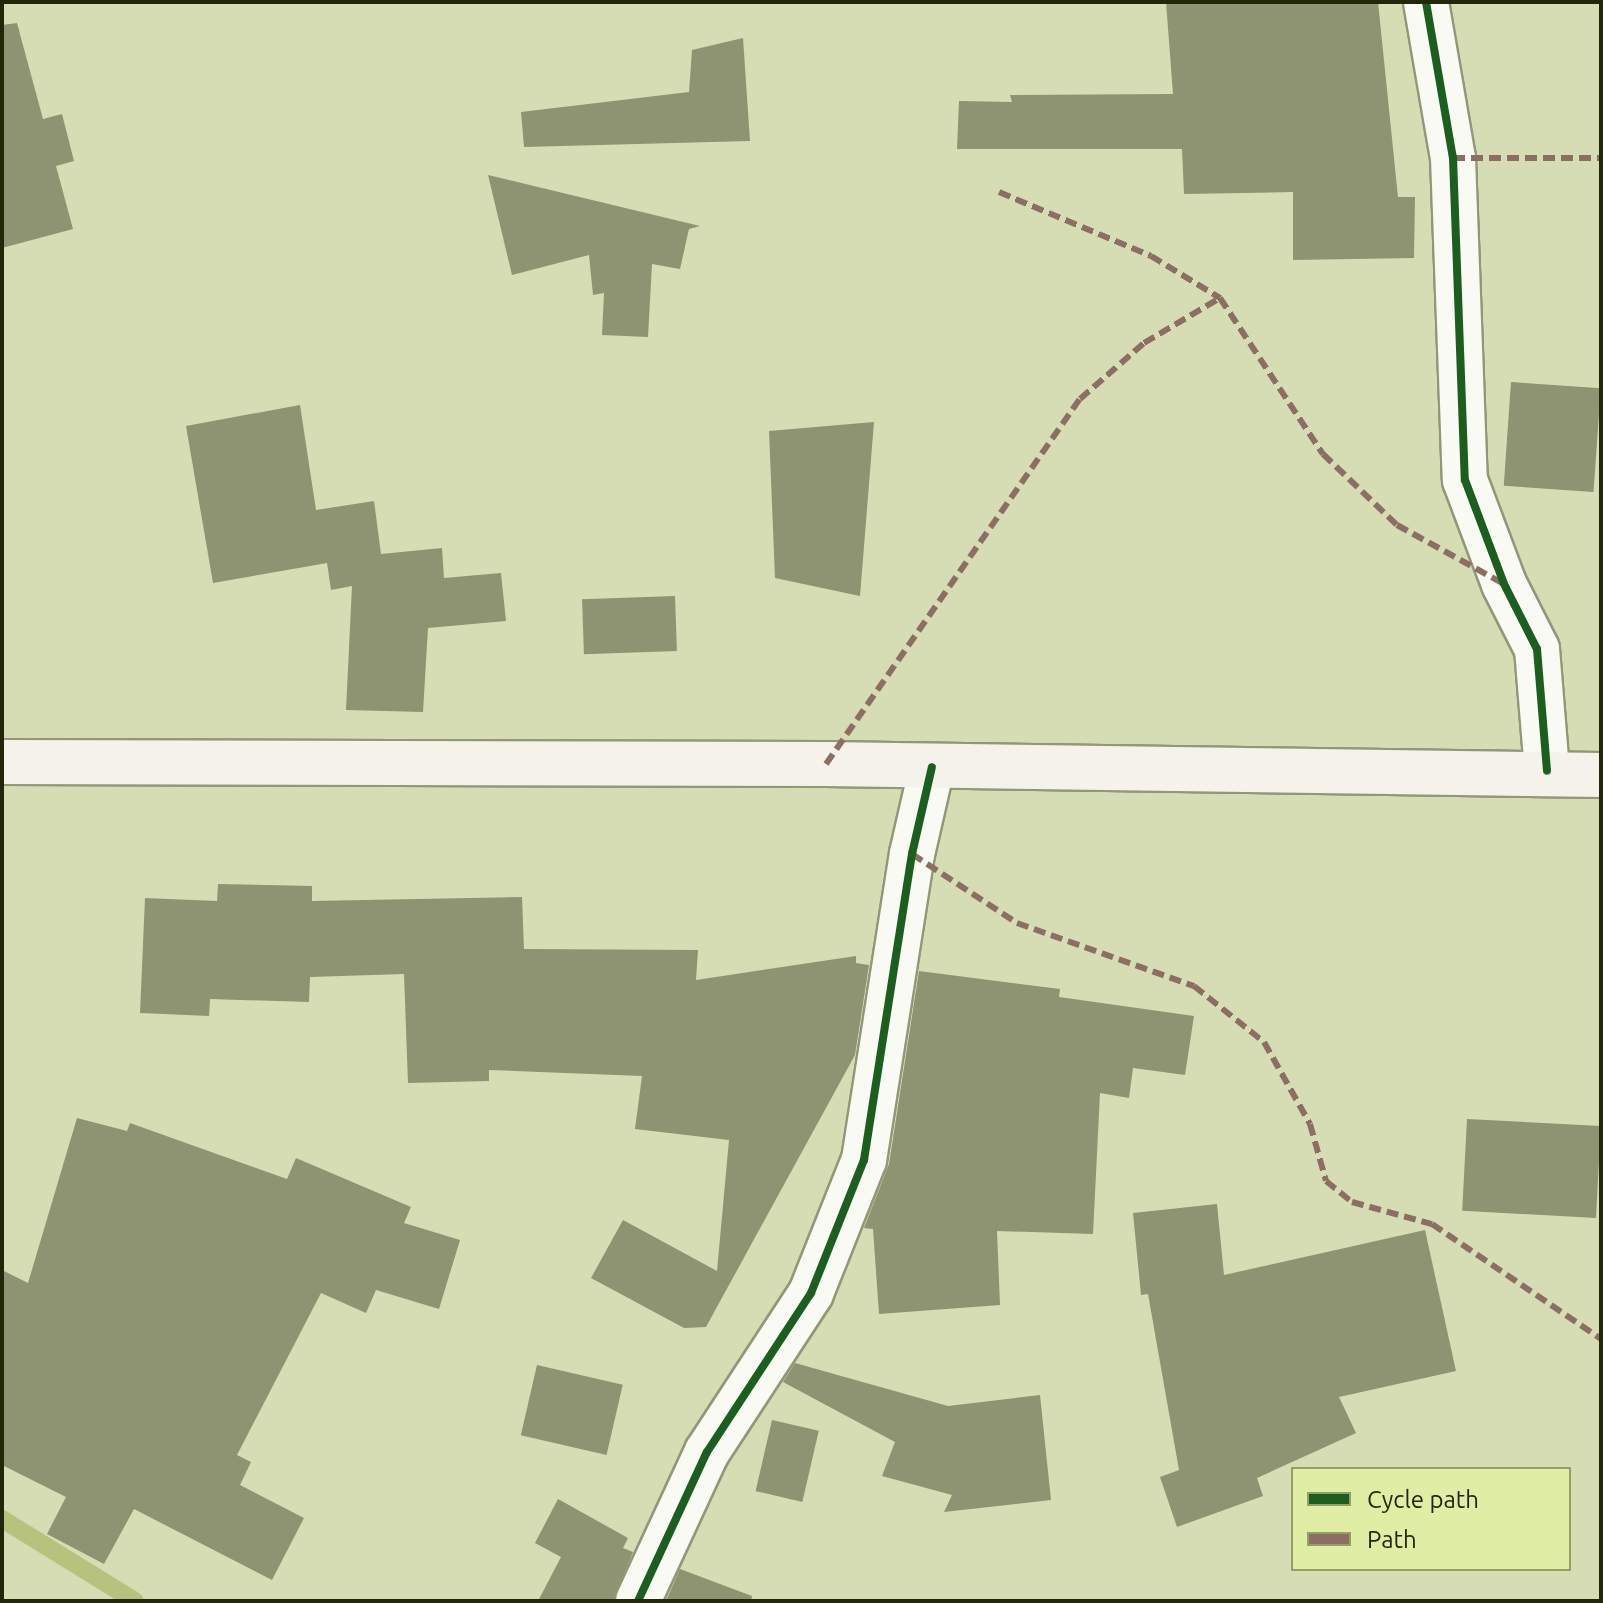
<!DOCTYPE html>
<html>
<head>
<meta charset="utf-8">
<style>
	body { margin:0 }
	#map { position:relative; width:1603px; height:1603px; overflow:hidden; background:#d6ddb5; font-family:Ubuntu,sans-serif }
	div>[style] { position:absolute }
	.stream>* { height:18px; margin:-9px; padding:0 9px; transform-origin:9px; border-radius:9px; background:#b6c27e }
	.building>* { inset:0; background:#8e9371; transform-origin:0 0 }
	.roads { filter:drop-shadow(2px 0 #929778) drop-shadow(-2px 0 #929778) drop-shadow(0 2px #929778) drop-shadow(0 -2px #929778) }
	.minor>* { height:44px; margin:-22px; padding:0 22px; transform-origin:22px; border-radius:22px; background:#f9faf4 }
	.secondary>* { height:44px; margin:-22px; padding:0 22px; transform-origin:22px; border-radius:22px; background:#f5f2eb }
	.quiet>* { height:6px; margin-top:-3px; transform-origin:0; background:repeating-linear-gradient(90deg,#8d6e63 0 12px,transparent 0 18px) }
	.cycleway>* { height:8px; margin:-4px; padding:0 4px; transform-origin:4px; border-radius:4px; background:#1b5e20 }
	span { translate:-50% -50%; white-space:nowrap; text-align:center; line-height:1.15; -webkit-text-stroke:8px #e0eda5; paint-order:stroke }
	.frame { position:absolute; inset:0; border:4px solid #23270a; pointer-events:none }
	.legend { position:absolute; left:1291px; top:1467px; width:280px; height:104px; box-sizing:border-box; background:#e0eda5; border:2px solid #949e67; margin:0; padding:10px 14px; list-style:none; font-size:24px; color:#23270a }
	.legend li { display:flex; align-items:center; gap:16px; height:40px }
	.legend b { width:40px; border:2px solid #949e67 }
</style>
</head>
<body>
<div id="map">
	<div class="stream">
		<div style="left:2px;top:1519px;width:156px;rotate:31.7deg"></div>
	</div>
	<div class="building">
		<div style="clip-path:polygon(1166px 2px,1378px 2px,1398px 197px,1415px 197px,1414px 258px,1293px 260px,1293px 192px,1184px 194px,1182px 149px,957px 149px,959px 101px,1012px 102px,1010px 95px,1173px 94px)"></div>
		<div style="clip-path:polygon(17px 23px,43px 119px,62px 114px,74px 161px,56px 166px,73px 229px,2px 248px,2px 25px)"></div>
		<div style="clip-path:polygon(743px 38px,750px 141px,524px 147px,521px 112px,689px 92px,692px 50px)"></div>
		<div style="clip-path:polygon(488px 175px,700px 226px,689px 229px,680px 269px,652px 264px,648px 337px,602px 335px,604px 293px,593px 295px,589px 255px,512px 275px)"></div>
		<div style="left:1511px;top:382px;width:90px;height:104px;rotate:4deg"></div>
		<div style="clip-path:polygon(300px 405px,316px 510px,374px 501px,381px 554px,442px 548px,444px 578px,501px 573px,506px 621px,428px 628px,423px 712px,346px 710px,352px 586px,331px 590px,327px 563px,213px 583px,186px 426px)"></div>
		<div style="clip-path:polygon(874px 422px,860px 596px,775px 578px,769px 431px)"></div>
		<div style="left:675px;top:596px;width:55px;height:93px;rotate:88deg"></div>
		<div style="clip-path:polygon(218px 884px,312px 886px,312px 901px,522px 897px,524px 949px,698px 950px,696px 980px,856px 956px,856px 963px,869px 965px,855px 1055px,706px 1327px,684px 1328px,591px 1278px,623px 1220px,717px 1271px,729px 1140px,635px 1129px,642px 1076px,489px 1070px,489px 1081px,408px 1083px,404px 974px,310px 977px,309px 1002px,210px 999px,209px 1016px,140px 1013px,145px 898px,217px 901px)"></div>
		<div style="clip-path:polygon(919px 971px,1060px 989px,1059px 997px,1194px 1016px,1185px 1075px,1133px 1068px,1129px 1098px,1100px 1093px,1093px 1234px,997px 1231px,1000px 1305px,879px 1314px,873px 1229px,864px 1228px,889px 1164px)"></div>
		<div style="clip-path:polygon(77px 1118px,127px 1131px,130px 1123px,287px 1179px,296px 1158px,411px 1207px,404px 1223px,460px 1240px,439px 1309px,376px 1290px,366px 1313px,321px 1293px,237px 1455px,251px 1462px,240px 1485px,304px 1518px,272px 1580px,134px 1509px,104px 1564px,47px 1534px,66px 1497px,2px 1465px,2px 1270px,28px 1283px)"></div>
		<div style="left:1467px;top:1119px;width:134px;height:92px;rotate:3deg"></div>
		<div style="clip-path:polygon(1217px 1204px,1224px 1275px,1425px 1230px,1456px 1371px,1339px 1397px,1356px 1433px,1257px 1478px,1263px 1496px,1177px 1527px,1160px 1477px,1179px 1470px,1148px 1294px,1141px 1295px,1133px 1213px)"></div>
		<div style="clip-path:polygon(795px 1363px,948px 1406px,1040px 1395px,1051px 1500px,944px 1512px,952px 1495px,882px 1476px,895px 1442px,783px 1382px)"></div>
		<div style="left:537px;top:1365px;width:88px;height:72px;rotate:13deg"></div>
		<div style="left:772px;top:1420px;width:48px;height:73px;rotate:13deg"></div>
		<div style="clip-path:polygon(558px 1499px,628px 1538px,623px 1548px,633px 1552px,613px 1601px,538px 1601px,561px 1557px,535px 1543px)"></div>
		<div style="clip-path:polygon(680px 1569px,752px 1596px,751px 1601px,666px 1601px)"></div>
	</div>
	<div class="roads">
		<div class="minor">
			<div style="left:1426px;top:2px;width:158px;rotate:80.2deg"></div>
			<div style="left:1453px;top:158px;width:322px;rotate:87.9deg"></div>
			<div style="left:1465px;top:480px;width:111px;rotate:69.4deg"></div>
			<div style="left:1504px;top:584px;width:73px;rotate:63.1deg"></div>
			<div style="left:1537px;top:649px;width:122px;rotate:85.3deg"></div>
			<div style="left:638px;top:1601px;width:164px;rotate:-65.2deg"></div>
			<div style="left:707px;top:1452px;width:190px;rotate:-56.8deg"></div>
			<div style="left:811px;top:1293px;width:143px;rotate:-68.3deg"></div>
			<div style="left:864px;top:1160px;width:310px;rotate:-81.1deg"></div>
			<div style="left:912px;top:854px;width:89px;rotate:-77.1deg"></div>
		</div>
		<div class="secondary">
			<div style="left:2px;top:762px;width:824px;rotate:0.14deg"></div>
			<div style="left:826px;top:764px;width:775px;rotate:0.81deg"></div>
		</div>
	</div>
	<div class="quiet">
		<div style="left:1453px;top:158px;width:148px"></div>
		<div style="left:999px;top:192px;width:165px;rotate:22.8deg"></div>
		<div style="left:1151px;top:256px;width:81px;rotate:31.3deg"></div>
		<div style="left:1220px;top:298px;width:187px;rotate:56.6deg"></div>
		<div style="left:1323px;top:454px;width:103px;rotate:43.8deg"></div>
		<div style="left:1397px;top:525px;width:122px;rotate:28.9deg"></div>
		<div style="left:826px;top:764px;width:445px;rotate:-55.2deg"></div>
		<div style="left:1080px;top:399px;width:85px;rotate:-41.2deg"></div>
		<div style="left:1144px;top:343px;width:88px;rotate:-30.6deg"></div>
		<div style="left:912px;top:854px;width:126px;rotate:33.3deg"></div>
		<div style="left:1017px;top:923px;width:188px;rotate:19.6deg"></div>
		<div style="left:1194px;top:986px;width:90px;rotate:38.7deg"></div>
		<div style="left:1264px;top:1042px;width:94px;rotate:60.7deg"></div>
		<div style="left:1310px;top:1124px;width:59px;rotate:74.3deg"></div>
		<div style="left:1326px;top:1181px;width:33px;rotate:39deg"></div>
		<div style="left:1352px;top:1202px;width:83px;rotate:15.4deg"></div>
		<div style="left:1432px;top:1224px;width:204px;rotate:34.2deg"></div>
	</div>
	<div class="cycleway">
		<div style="left:1426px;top:2px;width:158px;rotate:80.2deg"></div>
		<div style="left:1453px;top:158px;width:322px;rotate:87.9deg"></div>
		<div style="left:1465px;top:480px;width:111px;rotate:69.4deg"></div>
		<div style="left:1504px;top:584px;width:73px;rotate:63.1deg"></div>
		<div style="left:1537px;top:649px;width:122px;rotate:85.3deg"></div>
		<div style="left:638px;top:1601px;width:164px;rotate:-65.2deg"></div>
		<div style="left:707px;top:1452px;width:190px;rotate:-56.8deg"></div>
		<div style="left:811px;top:1293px;width:143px;rotate:-68.3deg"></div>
		<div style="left:864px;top:1160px;width:310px;rotate:-81.1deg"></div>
		<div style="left:912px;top:854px;width:89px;rotate:-77.1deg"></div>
	</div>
	<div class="frame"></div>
	<ul class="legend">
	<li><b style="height:10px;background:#1b5e20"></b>Cycle path</li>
	<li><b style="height:10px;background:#8d6e63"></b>Path</li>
	</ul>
</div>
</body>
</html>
